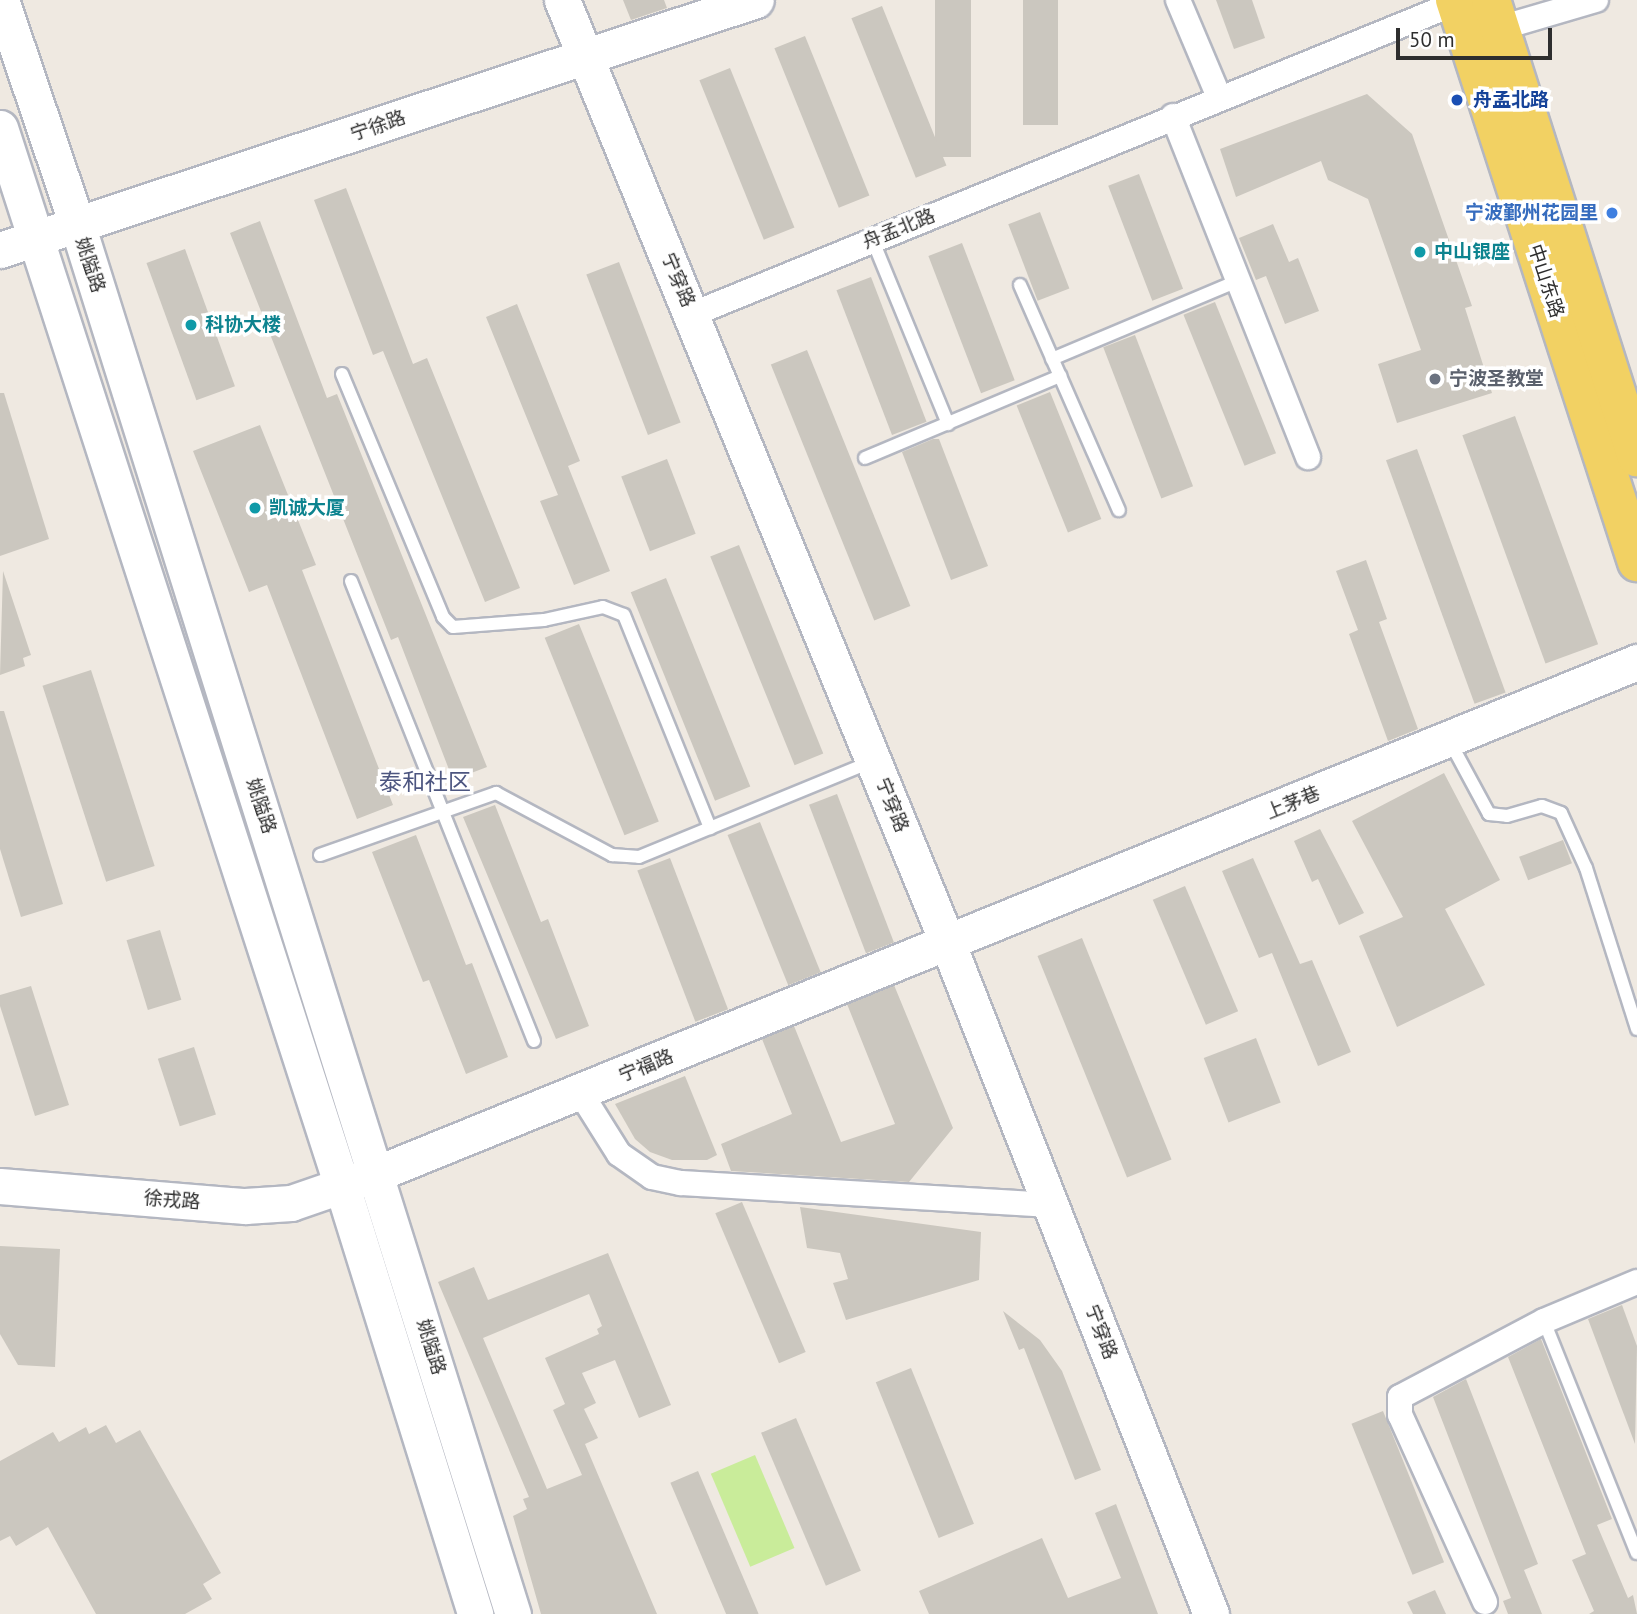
<!DOCTYPE html>
<html>
<head>
<meta charset="utf-8">
<style>
	body { margin:0 }
	#map { position:relative; width:1637px; height:1614px; overflow:hidden; background:#efe9e1; font-family:"PT Sans","Noto Sans SC",sans-serif }
	div>[style] { position:absolute }
	.pitch>* { inset:0; background:#c9ec9a; transform-origin:0 0 }
	.building>* { inset:0; background:#cbc7bf; transform-origin:0 0 }
	.roads { filter:drop-shadow(2px 0 #b4b7c1) drop-shadow(-2px 0 #b4b7c1) drop-shadow(0 2px #b4b7c1) drop-shadow(0 -2px #b4b7c1) }
	.lane>* { height:12px; margin:-6px; padding:0 6px; transform-origin:6px; border-radius:6px; background:#fff }
	.street>* { height:24px; margin:-12px; padding:0 12px; transform-origin:12px; border-radius:12px; background:#fff }
	.secondary>* { height:35px; margin:-17.5px; padding:0 17.5px; transform-origin:17.5px; border-radius:17.5px; background:#fff }
	.primary>* { height:38px; margin:-19px; padding:0 19px; transform-origin:19px; border-radius:19px; background:#f2d163 }
	.dots>* { width:19px; height:19px; translate:-50% -50%; box-sizing:border-box; border:4px solid #fff; border-radius:50% }
	span { translate:-50% -50%; white-space:nowrap; text-align:center; line-height:1.15; -webkit-text-stroke:7px #fff; paint-order:stroke }
	.transit-label { font-size:19px; color:#164399; font-weight:700 }
	.left { translate:0 -50%; text-align:left }
	.street-label { font-size:19px; color:#2e2e2e }
	.shop-label { font-size:19px; color:#366cbe; font-weight:700 }
	.right { translate:-100% -50%; text-align:right }
	.culture-label { font-size:19px; color:#0d838f; font-weight:700 }
	.worship-label { font-size:19px; color:#5b616d; font-weight:700 }
	.quarter-label { font-size:23px; color:#4d5680 }
	.scale { position:absolute; left:1396px; top:28px; width:156px; height:32px; box-sizing:border-box; border:4px solid #2e2e2e; border-top:0; padding-left:9px; font-size:21px; line-height:24px; white-space:nowrap; color:#2e2e2e; -webkit-text-stroke:5px #fff; paint-order:stroke }
</style>
</head>
<body>
<div id="map">
	<div class="pitch">
		<div style="left:755px;top:1455px;width:101px;height:48px;rotate:67deg"></div>
	</div>
	<div class="building">
		<div style="clip-path:polygon(623px 0,664px 0,667px 8px,631px 20px)"></div>
		<div style="left:935px;top:0;width:36px;height:157px"></div>
		<div style="left:1023px;top:0;width:35px;height:125px"></div>
		<div style="clip-path:polygon(1216px 0,1252px 0,1265px 38px,1234px 49px)"></div>
		<div style="left:882px;top:6px;width:172px;height:33px;rotate:68deg"></div>
		<div style="left:805px;top:36px;width:172px;height:33px;rotate:68deg"></div>
		<div style="left:730px;top:68px;width:172px;height:33px;rotate:68deg"></div>
		<div style="clip-path:polygon(1367px 94px,1412px 134px,1472px 306px,1465px 308px,1492px 393px,1397px 423px,1378px 364px,1421px 350px,1368px 199px,1328px 180px,1321px 161px,1236px 197px,1220px 149px)"></div>
		<div style="left:1139px;top:174px;width:123px;height:33px;rotate:69deg"></div>
		<div style="clip-path:polygon(346px 188px,413px 364px,427px 358px,520px 588px,485px 602px,383px 351px,373px 355px,314px 200px)"></div>
		<div style="left:1040px;top:212px;width:82px;height:34px;rotate:69deg"></div>
		<div style="clip-path:polygon(260px 221px,327px 398px,337px 394px,487px 767px,453px 780px,398px 637px,391px 640px,230px 233px)"></div>
		<div style="clip-path:polygon(1273px 224px,1289px 262px,1298px 258px,1319px 311px,1285px 324px,1266px 276px,1256px 280px,1239px 238px)"></div>
		<div style="left:962px;top:243px;width:147px;height:36px;rotate:69deg"></div>
		<div style="left:185px;top:249px;width:146px;height:41px;rotate:70deg"></div>
		<div style="left:619px;top:262px;width:172px;height:35px;rotate:69deg"></div>
		<div style="left:871px;top:277px;width:155px;height:37px;rotate:69deg"></div>
		<div style="left:1215px;top:302px;width:163px;height:34px;rotate:68deg"></div>
		<div style="clip-path:polygon(517px 304px,580px 461px,568px 466px,610px 571px,574px 585px,540px 501px,558px 495px,486px 317px)"></div>
		<div style="left:1135px;top:335px;width:162px;height:34px;rotate:69deg"></div>
		<div style="left:807px;top:350px;width:276px;height:39px;rotate:68deg"></div>
		<div style="left:1050px;top:392px;width:137px;height:36px;rotate:68deg"></div>
		<div style="clip-path:polygon(0 393px,4px 393px,49px 539px,0 556px)"></div>
		<div style="left:1515px;top:416px;width:243px;height:56px;rotate:70deg"></div>
		<div style="clip-path:polygon(260px 425px,316px 565px,302px 570px,393px 805px,357px 819px,267px 585px,249px 592px,193px 451px)"></div>
		<div style="clip-path:polygon(933px 439px,939px 439px,988px 566px,951px 580px,902px 452px)"></div>
		<div style="left:1417px;top:449px;width:259px;height:33px;rotate:70deg"></div>
		<div style="left:667px;top:459px;width:80px;height:49px;rotate:69deg"></div>
		<div style="left:739px;top:545px;width:225px;height:31px;rotate:68deg"></div>
		<div style="clip-path:polygon(1366px 560px,1387px 619px,1379px 622px,1418px 729px,1388px 741px,1349px 634px,1358px 630px,1336px 571px)"></div>
		<div style="clip-path:polygon(3px 571px,31px 655px,23px 658px,25px 666px,0 675px)"></div>
		<div style="left:666px;top:578px;width:225px;height:38px;rotate:68deg"></div>
		<div style="left:579px;top:624px;width:213px;height:37px;rotate:68deg"></div>
		<div style="left:91px;top:670px;width:206px;height:51px;rotate:72deg"></div>
		<div style="clip-path:polygon(0 711px,4px 711px,63px 904px,21px 917px,0 849px)"></div>
		<div style="clip-path:polygon(1444px 773px,1500px 880px,1445px 909px,1485px 985px,1397px 1027px,1359px 936px,1403px 917px,1352px 821px)"></div>
		<div style="left:837px;top:794px;width:159px;height:30px;rotate:69deg"></div>
		<div style="clip-path:polygon(495px 805px,541px 922px,548px 919px,589px 1026px,556px 1039px,463px 817px)"></div>
		<div style="left:760px;top:822px;width:162px;height:35px;rotate:68deg"></div>
		<div style="clip-path:polygon(1320px 829px,1364px 913px,1339px 925px,1318px 879px,1312px 882px,1294px 841px)"></div>
		<div style="clip-path:polygon(416px 835px,466px 965px,472px 963px,508px 1057px,466px 1074px,429px 980px,423px 982px,372px 852px)"></div>
		<div style="left:1563px;top:840px;width:25px;height:47px;rotate:69deg"></div>
		<div style="left:670px;top:858px;width:162px;height:35px;rotate:69deg"></div>
		<div style="clip-path:polygon(1253px 858px,1300px 964px,1312px 960px,1351px 1052px,1318px 1066px,1272px 953px,1259px 958px,1222px 871px)"></div>
		<div style="left:1185px;top:886px;width:136px;height:35px;rotate:67deg"></div>
		<div style="left:160px;top:930px;width:73px;height:35px;rotate:73deg"></div>
		<div style="left:1082px;top:938px;width:239px;height:48px;rotate:68deg"></div>
		<div style="clip-path:polygon(894px 985px,953px 1128px,909px 1182px,731px 1171px,721px 1144px,792px 1114px,762px 1039px,794px 1026px,841px 1142px,895px 1124px,847px 1004px)"></div>
		<div style="clip-path:polygon(31px 986px,69px 1105px,35px 1116px,0 1006px,0 995px)"></div>
		<div style="left:1256px;top:1038px;width:69px;height:56px;rotate:69deg"></div>
		<div style="left:194px;top:1047px;width:71px;height:38px;rotate:72deg"></div>
		<div style="clip-path:polygon(685px 1076px,717px 1155px,707px 1160px,672px 1160px,650px 1152px,635px 1139px,615px 1104px)"></div>
		<div style="left:742px;top:1202px;width:163px;height:29px;rotate:67deg"></div>
		<div style="clip-path:polygon(800px 1207px,981px 1232px,979px 1280px,846px 1320px,833px 1283px,848px 1279px,840px 1253px,807px 1248px)"></div>
		<div style="clip-path:polygon(0 1246px,60px 1249px,55px 1367px,18px 1365px,0 1334px)"></div>
		<div style="clip-path:polygon(evenodd,608px 1253px,671px 1405px,639px 1418px,615px 1360px,582px 1373px,596px 1403px,584px 1409px,598px 1438px,585px 1444px,657px 1614px,541px 1614px,513px 1516px,527px 1509px,523px 1499px,529px 1497px,438px 1282px,474px 1267px,488px 1300px,608px 1253px,589px 1294px,602px 1326px,597px 1329px,599px 1334px,545px 1358px,565px 1404px,553px 1410px,582px 1475px,547px 1489px,483px 1338px,589px 1294px)"></div>
		<div style="clip-path:polygon(1622px 1305px,1637px 1346px,1635px 1444px,1588px 1319px)"></div>
		<div style="clip-path:polygon(1003px 1311px,1040px 1340px,1062px 1371px,1101px 1470px,1075px 1480px,1024px 1348px,1019px 1350px)"></div>
		<div style="clip-path:polygon(1541px 1339px,1612px 1519px,1597px 1525px,1628px 1598px,1633px 1595px,1637px 1614px,1589px 1614px,1594px 1611px,1572px 1560px,1586px 1554px,1508px 1357px)"></div>
		<div style="left:911px;top:1368px;width:168px;height:38px;rotate:68deg"></div>
		<div style="clip-path:polygon(1466px 1379px,1538px 1564px,1524px 1570px,1542px 1614px,1508px 1614px,1503px 1601px,1511px 1598px,1433px 1397px)"></div>
		<div style="left:1383px;top:1411px;width:163px;height:34px;rotate:68deg"></div>
		<div style="left:796px;top:1418px;width:166px;height:38px;rotate:67deg"></div>
		<div style="clip-path:polygon(106px 1425px,116px 1443px,140px 1430px,221px 1573px,203px 1584px,212px 1599px,185px 1614px,96px 1614px,48px 1527px,16px 1546px,10px 1536px,0 1541px,0 1461px,53px 1432px,59px 1442px,86px 1427px,89px 1434px)"></div>
		<div style="left:698px;top:1471px;width:155px;height:30px;rotate:67deg"></div>
		<div style="clip-path:polygon(1116px 1504px,1158px 1614px,929px 1614px,919px 1591px,1042px 1538px,1068px 1598px,1121px 1578px,1095px 1513px)"></div>
		<div style="clip-path:polygon(1435px 1590px,1446px 1614px,1413px 1614px,1407px 1602px)"></div>
	</div>
	<div class="roads">
		<div class="lane">
			<div style="left:873px;top:241px;width:198px;rotate:67.7deg"></div>
			<div style="left:1020px;top:285px;width:246px;rotate:66.3deg"></div>
			<div style="left:1052px;top:359px;width:202px;rotate:-22.8deg"></div>
			<div style="left:342px;top:374px;width:263px;rotate:67.4deg"></div>
			<div style="left:443px;top:617px;width:14px;rotate:45deg"></div>
			<div style="left:453px;top:627px;width:91px;rotate:-4.4deg"></div>
			<div style="left:544px;top:620px;width:60px;rotate:-12.4deg"></div>
			<div style="left:603px;top:607px;width:22px;rotate:21deg"></div>
			<div style="left:624px;top:615px;width:230px;rotate:68deg"></div>
			<div style="left:865px;top:458px;width:212px;rotate:-22.8deg"></div>
			<div style="left:351px;top:581px;width:495px;rotate:68.3deg"></div>
			<div style="left:1449px;top:740px;width:84px;rotate:61.6deg"></div>
			<div style="left:1489px;top:814px;width:18px;rotate:6deg"></div>
			<div style="left:1507px;top:816px;width:36px;rotate:-16deg"></div>
			<div style="left:1542px;top:806px;width:20px;rotate:20deg"></div>
			<div style="left:1561px;top:813px;width:60px;rotate:65.6deg"></div>
			<div style="left:1586px;top:868px;width:169px;rotate:72.4deg"></div>
			<div style="left:320px;top:855px;width:187px;rotate:-19.4deg"></div>
			<div style="left:496px;top:793px;width:132px;rotate:28.1deg"></div>
			<div style="left:612px;top:855px;width:27px;rotate:4deg"></div>
			<div style="left:639px;top:857px;width:251px;rotate:-22.3deg"></div>
			<div style="left:1544px;top:1321px;width:250px;rotate:68.2deg"></div>
		</div>
		<div class="street">
			<div style="left:1178px;top:0;width:105px;rotate:67.1deg"></div>
			<div style="left:1500px;top:28px;width:100px;rotate:-16.3deg"></div>
			<div style="left:1173px;top:116px;width:367px;rotate:68.4deg"></div>
			<div style="left:693px;top:314px;width:824px;rotate:-22.18deg"></div>
			<div style="left:580px;top:1092px;width:73px;rotate:57.8deg"></div>
			<div style="left:619px;top:1154px;width:40px;rotate:34.9deg"></div>
			<div style="left:652px;top:1177px;width:30px;rotate:12deg"></div>
			<div style="left:681px;top:1183px;width:371px;rotate:3.4deg"></div>
			<div style="left:1485px;top:1602px;width:205px;rotate:-114.4deg"></div>
			<div style="left:1400px;top:1415px;width:18px;rotate:-90deg"></div>
			<div style="left:1400px;top:1397px;width:163px;rotate:-27.8deg"></div>
			<div style="left:1544px;top:1321px;width:101px;rotate:-22.8deg"></div>
		</div>
		<div class="secondary">
			<div style="left:1px;top:0;width:240px;rotate:71.3deg"></div>
			<div style="left:78px;top:227px;width:1454px;rotate:72.59deg"></div>
			<div style="left:562px;top:0;width:1020px;rotate:67.76deg"></div>
			<div style="left:948px;top:944px;width:720px;rotate:68.57deg"></div>
			<div style="left:0;top:128px;width:1112px;rotate:72.09deg"></div>
			<div style="left:342px;top:1186px;width:448px;rotate:72.7deg"></div>
			<div style="left:0;top:250px;width:796px;rotate:-18.3deg"></div>
			<div style="left:0;top:1186px;width:246px;rotate:4.7deg"></div>
			<div style="left:245px;top:1206px;width:46px;rotate:-3.7deg"></div>
			<div style="left:291px;top:1203px;width:92px;rotate:-19deg"></div>
			<div style="left:378px;top:1173px;width:1359px;rotate:-22.09deg"></div>
		</div>
		<div class="primary">
			<div style="left:1455px;top:0;width:591px;rotate:72.06deg"></div>
			<div style="left:1491px;top:0;width:480px;rotate:72.3deg"></div>
		</div>
	</div>
	<div class="dots">
		<div style="left:1457px;top:100px;background:#1a4fb4"></div>
		<div style="left:1612px;top:213px;background:#3f7fe0"></div>
		<div style="left:1420px;top:252px;background:#0f9aa8"></div>
		<div style="left:191px;top:325px;background:#0f9aa8"></div>
		<div style="left:1435px;top:379px;background:#6b7280"></div>
		<div style="left:255px;top:508px;background:#0f9aa8"></div>
	</div>
	<div class="transit-label">
		<span class="left" style="left:1473px;top:100px">舟孟北路</span>
	</div>
	<div class="street-label">
		<span style="left:378px;top:126px;rotate:-19deg">宁徐路</span>
		<span style="left:899px;top:229px;rotate:-22deg">舟孟北路</span>
		<span style="left:90px;top:265px;rotate:72deg">姚隘路</span>
		<span style="left:678px;top:280px;rotate:67deg">宁穿路</span>
		<span style="left:1546px;top:281px;rotate:72deg">中山东路</span>
		<span style="left:1293px;top:803px;rotate:-22deg">上茅巷</span>
		<span style="left:892px;top:805px;rotate:68deg">宁穿路</span>
		<span style="left:261px;top:806px;rotate:72deg">姚隘路</span>
		<span style="left:646px;top:1066px;rotate:-22deg">宁福路</span>
		<span style="left:172px;top:1200px;rotate:5deg">徐戎路</span>
		<span style="left:1101px;top:1332px;rotate:69deg">宁穿路</span>
		<span style="left:431px;top:1347px;rotate:73deg">姚隘路</span>
	</div>
	<div class="shop-label">
		<span class="right" style="left:1598px;top:213px">宁波鄞州花园里</span>
	</div>
	<div class="culture-label">
		<span class="left" style="left:1434px;top:252px">中山银座</span>
		<span class="left" style="left:205px;top:325px">科协大楼</span>
		<span class="left" style="left:269px;top:508px">凯诚大厦</span>
	</div>
	<div class="worship-label">
		<span class="left" style="left:1449px;top:379px">宁波圣教堂</span>
	</div>
	<div class="quarter-label">
		<span style="left:425px;top:782px">泰和社区</span>
	</div>
	<div class="scale">50 m</div>
</div>
</body>
</html>
